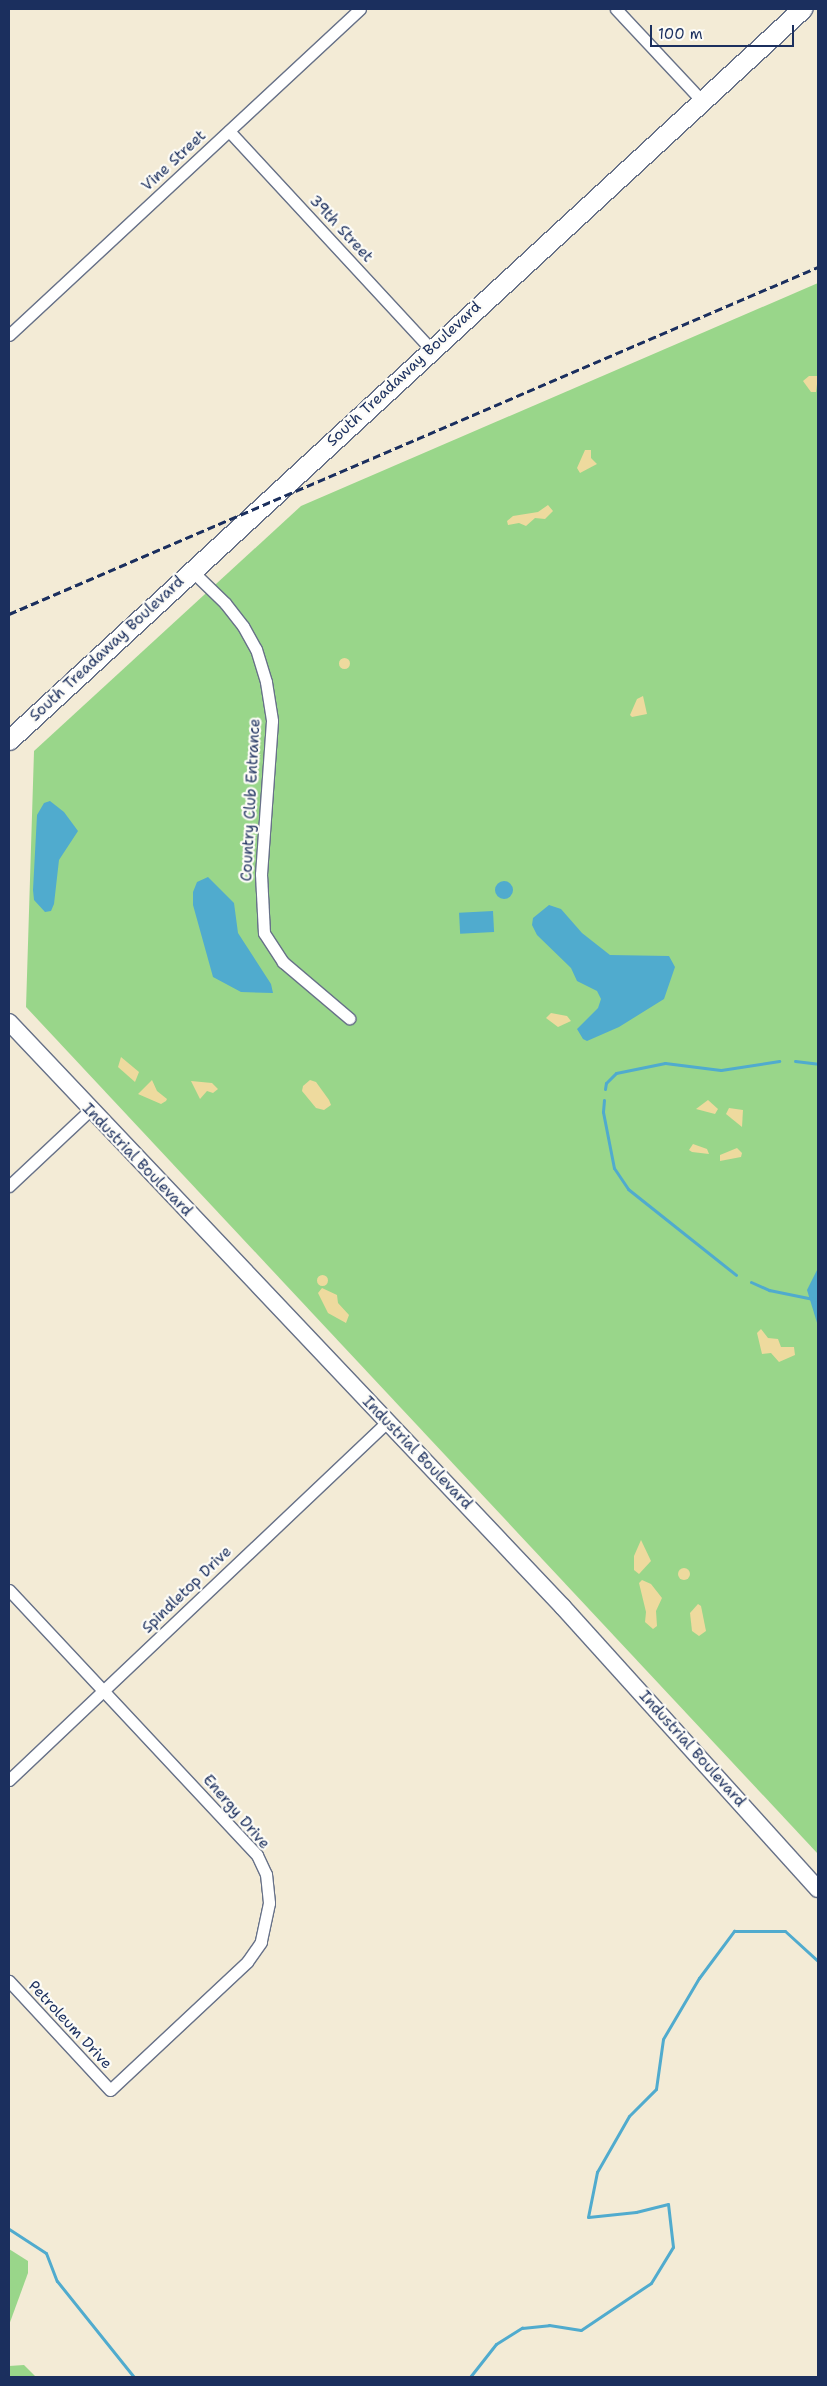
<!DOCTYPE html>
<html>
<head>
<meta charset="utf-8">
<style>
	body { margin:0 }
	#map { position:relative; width:827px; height:2386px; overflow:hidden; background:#f3ebd6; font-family:"Shantell Sans",sans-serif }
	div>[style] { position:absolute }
	.green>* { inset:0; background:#99d68a }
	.sand>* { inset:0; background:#eeda9e }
	.round { border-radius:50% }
	.water>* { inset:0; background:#50abce; transform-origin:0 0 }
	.stream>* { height:3px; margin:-1.5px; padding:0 1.5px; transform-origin:1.5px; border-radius:1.5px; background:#50abce }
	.roads { filter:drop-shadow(1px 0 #677188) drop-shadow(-1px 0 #677188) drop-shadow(0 1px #677188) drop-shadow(0 -1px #677188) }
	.minor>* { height:11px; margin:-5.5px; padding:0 5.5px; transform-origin:5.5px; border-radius:5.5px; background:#fff }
	.secondary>* { height:16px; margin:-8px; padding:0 8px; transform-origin:8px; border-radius:8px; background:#fff }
	.primary>* { height:19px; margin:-9.5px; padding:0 9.5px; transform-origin:9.5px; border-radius:9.5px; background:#fff }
	.rail>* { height:3px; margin-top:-1.5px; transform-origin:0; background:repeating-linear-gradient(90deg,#1b2f5e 0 8px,transparent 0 12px) }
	span { translate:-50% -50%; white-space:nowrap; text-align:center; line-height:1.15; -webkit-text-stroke:4.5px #fdfcf7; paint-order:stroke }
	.street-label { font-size:15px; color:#1b2f5e }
	.frame { position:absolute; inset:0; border:10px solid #1b2f5e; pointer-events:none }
	.scale { position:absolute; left:650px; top:25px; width:144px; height:22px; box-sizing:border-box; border:2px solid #1b2f5e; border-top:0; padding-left:6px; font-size:15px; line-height:18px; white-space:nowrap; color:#1b2f5e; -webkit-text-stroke:4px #fdfcf7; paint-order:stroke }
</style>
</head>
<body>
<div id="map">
	<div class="green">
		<div style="clip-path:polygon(818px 283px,818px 1854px,26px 1007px,34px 751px,301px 506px)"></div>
		<div style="clip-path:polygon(9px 2249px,28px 2261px,28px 2273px,9px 2325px)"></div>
		<div style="clip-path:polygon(24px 2365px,36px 2377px,9px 2377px,9px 2366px)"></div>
	</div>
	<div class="sand">
		<div style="clip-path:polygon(809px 376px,818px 376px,816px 392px,811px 392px,803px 381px)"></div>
		<div style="clip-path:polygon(585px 450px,591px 450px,591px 458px,597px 464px,580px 473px,577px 468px)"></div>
		<div style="clip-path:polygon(548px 505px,553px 511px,545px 519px,535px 518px,526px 526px,519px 523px,508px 525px,507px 521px,513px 516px,538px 512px)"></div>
		<div class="round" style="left:338.5px;top:657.5px;width:11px;height:11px"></div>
		<div style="clip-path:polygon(643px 696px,647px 714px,632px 717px,630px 715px,637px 699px)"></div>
		<div style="clip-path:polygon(551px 1013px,567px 1016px,571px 1021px,558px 1027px,546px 1018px)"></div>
		<div style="clip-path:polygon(121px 1057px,139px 1072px,135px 1082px,118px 1067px)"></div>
		<div style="clip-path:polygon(152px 1080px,157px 1091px,167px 1099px,166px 1101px,161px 1104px,138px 1094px)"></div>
		<div style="clip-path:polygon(310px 1080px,316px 1082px,329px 1100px,331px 1105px,324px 1110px,316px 1108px,302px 1091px,303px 1086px)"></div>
		<div style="clip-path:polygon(191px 1081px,212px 1083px,218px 1089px,213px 1093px,207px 1091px,200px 1099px)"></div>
		<div style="clip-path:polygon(708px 1100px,718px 1109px,715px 1114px,696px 1109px)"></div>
		<div style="clip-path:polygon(729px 1108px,743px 1110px,742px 1127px,726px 1114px)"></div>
		<div style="clip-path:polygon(693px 1144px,707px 1149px,709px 1154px,692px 1152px,689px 1150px)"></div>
		<div style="clip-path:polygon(737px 1148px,742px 1153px,741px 1157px,720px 1161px,720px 1155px)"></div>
		<div class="round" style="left:316.5px;top:1274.5px;width:11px;height:11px"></div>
		<div style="clip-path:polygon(322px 1288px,337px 1295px,338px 1303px,349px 1315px,346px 1323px,328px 1313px,318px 1293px)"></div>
		<div style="clip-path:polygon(761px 1329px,768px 1338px,778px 1339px,781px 1347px,794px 1347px,795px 1355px,779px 1362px,771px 1353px,762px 1354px,757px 1333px)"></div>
		<div style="clip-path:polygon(641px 1540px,651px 1561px,639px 1574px,634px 1570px,634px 1556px)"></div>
		<div class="round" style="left:678px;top:1568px;width:12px;height:12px"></div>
		<div style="clip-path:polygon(642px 1580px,651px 1584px,662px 1598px,656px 1611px,657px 1626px,653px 1629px,645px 1622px,646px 1612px,639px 1583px)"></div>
		<div style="clip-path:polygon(698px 1604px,701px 1606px,706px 1631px,699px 1636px,692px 1631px,690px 1613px)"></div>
	</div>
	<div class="water">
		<div style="clip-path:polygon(50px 801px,64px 812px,78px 831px,59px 860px,54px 904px,51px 911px,45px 912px,34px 900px,33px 890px,37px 815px,44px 803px)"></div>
		<div style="clip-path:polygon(208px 877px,234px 903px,238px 933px,271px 984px,273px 993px,241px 992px,213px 977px,193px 905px,193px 892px,197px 882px)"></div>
		<div class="round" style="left:495px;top:881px;width:18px;height:18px"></div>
		<div style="clip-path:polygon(549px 905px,561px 909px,582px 933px,610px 955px,669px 956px,675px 967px,664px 999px,619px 1027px,587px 1041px,583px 1039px,577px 1029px,598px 1008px,601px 999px,597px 991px,577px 981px,571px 968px,537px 935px,532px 925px,533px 918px)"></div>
		<div style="left:493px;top:911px;width:21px;height:34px;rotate:87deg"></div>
		<div style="clip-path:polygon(818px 1268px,818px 1326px,807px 1290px)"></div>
	</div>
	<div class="stream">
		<div style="left:795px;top:1061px;width:23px;rotate:7deg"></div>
		<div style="left:605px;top:1089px;width:6px;rotate:-81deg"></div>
		<div style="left:606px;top:1083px;width:14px;rotate:-45deg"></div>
		<div style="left:616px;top:1073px;width:50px;rotate:-11.5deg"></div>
		<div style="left:665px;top:1063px;width:56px;rotate:7.1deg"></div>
		<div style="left:721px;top:1070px;width:59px;rotate:-8.8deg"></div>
		<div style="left:604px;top:1100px;width:12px;rotate:95deg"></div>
		<div style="left:603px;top:1112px;width:57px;rotate:78.9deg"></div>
		<div style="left:614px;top:1168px;width:25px;rotate:56deg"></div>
		<div style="left:628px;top:1189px;width:138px;rotate:38.5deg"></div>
		<div style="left:751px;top:1282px;width:20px;rotate:24deg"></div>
		<div style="left:769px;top:1290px;width:50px;rotate:11.5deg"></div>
		<div style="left:9px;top:2229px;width:44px;rotate:33deg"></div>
		<div style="left:46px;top:2253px;width:30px;rotate:69deg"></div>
		<div style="left:57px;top:2281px;width:123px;rotate:51.3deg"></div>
		<div style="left:470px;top:2377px;width:42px;rotate:-51.8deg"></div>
		<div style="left:496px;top:2344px;width:31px;rotate:-32deg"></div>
		<div style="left:522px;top:2328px;width:27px;rotate:-6deg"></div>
		<div style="left:549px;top:2325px;width:32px;rotate:9deg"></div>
		<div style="left:581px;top:2330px;width:84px;rotate:-33.9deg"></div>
		<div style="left:651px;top:2283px;width:42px;rotate:-58.6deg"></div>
		<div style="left:673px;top:2247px;width:43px;rotate:-96.6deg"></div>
		<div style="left:668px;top:2204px;width:33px;rotate:166deg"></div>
		<div style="left:636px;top:2212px;width:48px;rotate:174.1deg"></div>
		<div style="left:588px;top:2217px;width:46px;rotate:-78.7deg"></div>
		<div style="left:597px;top:2172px;width:64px;rotate:-60.3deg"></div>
		<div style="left:629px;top:2116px;width:38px;rotate:-45deg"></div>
		<div style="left:656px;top:2089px;width:50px;rotate:-82deg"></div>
		<div style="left:663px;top:2039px;width:71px;rotate:-59.5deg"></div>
		<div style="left:699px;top:1978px;width:59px;rotate:-53.3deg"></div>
		<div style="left:734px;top:1931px;width:51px"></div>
		<div style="left:785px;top:1931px;width:45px;rotate:42.3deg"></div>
	</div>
	<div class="roads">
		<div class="minor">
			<div style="left:616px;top:9px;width:127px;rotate:46.9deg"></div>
			<div style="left:229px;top:131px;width:296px;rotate:47.2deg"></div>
			<div style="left:9px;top:335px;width:479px;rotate:-42.9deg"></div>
			<div style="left:192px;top:571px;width:46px;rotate:44.1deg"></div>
			<div style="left:225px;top:603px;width:29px;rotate:52deg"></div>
			<div style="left:243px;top:626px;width:26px;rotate:61deg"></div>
			<div style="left:256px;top:649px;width:34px;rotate:73deg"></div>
			<div style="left:266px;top:682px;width:39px;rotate:81deg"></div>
			<div style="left:272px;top:721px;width:153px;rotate:94.1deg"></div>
			<div style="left:261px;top:874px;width:59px;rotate:87.1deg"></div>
			<div style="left:264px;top:933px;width:35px;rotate:57deg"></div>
			<div style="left:283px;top:962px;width:87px;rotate:40.3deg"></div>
			<div style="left:9px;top:1186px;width:110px;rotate:-43.2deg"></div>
			<div style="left:9px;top:1590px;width:363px;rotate:46.9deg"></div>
			<div style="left:257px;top:1855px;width:21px;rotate:65deg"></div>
			<div style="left:266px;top:1874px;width:29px;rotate:84deg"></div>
			<div style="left:269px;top:1903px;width:40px;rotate:102deg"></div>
			<div style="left:261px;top:1942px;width:24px;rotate:125deg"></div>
			<div style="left:247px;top:1962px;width:187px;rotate:136.9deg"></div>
			<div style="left:110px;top:2090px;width:149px;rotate:-132.8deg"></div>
			<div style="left:9px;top:1780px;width:521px;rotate:-43.44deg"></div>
		</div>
		<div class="secondary">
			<div style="left:9px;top:1022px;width:806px;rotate:46.56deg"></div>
			<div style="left:563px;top:1607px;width:380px;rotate:47.9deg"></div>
		</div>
		<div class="primary">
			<div style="left:9px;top:740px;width:1079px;rotate:-42.67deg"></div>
		</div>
	</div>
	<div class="rail">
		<div style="left:9px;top:614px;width:880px;rotate:-23.22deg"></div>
	</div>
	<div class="street-label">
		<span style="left:174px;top:161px;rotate:-43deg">Vine Street</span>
		<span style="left:341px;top:229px;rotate:47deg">39th Street</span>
		<span style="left:404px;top:374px;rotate:-43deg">South Treadaway Boulevard</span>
		<span style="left:107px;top:649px;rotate:-43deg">South Treadaway Boulevard</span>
		<span style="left:251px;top:800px;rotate:-87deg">Country Club Entrance</span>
		<span style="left:137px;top:1160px;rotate:46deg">Industrial Boulevard</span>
		<span style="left:417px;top:1453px;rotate:46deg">Industrial Boulevard</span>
		<span style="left:187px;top:1590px;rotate:-44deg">Spindletop Drive</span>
		<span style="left:692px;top:1749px;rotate:48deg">Industrial Boulevard</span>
		<span style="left:236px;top:1812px;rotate:49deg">Energy Drive</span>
		<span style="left:70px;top:2025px;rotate:47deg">Petroleum Drive</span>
	</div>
	<div class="frame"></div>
	<div class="scale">100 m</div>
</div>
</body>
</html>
